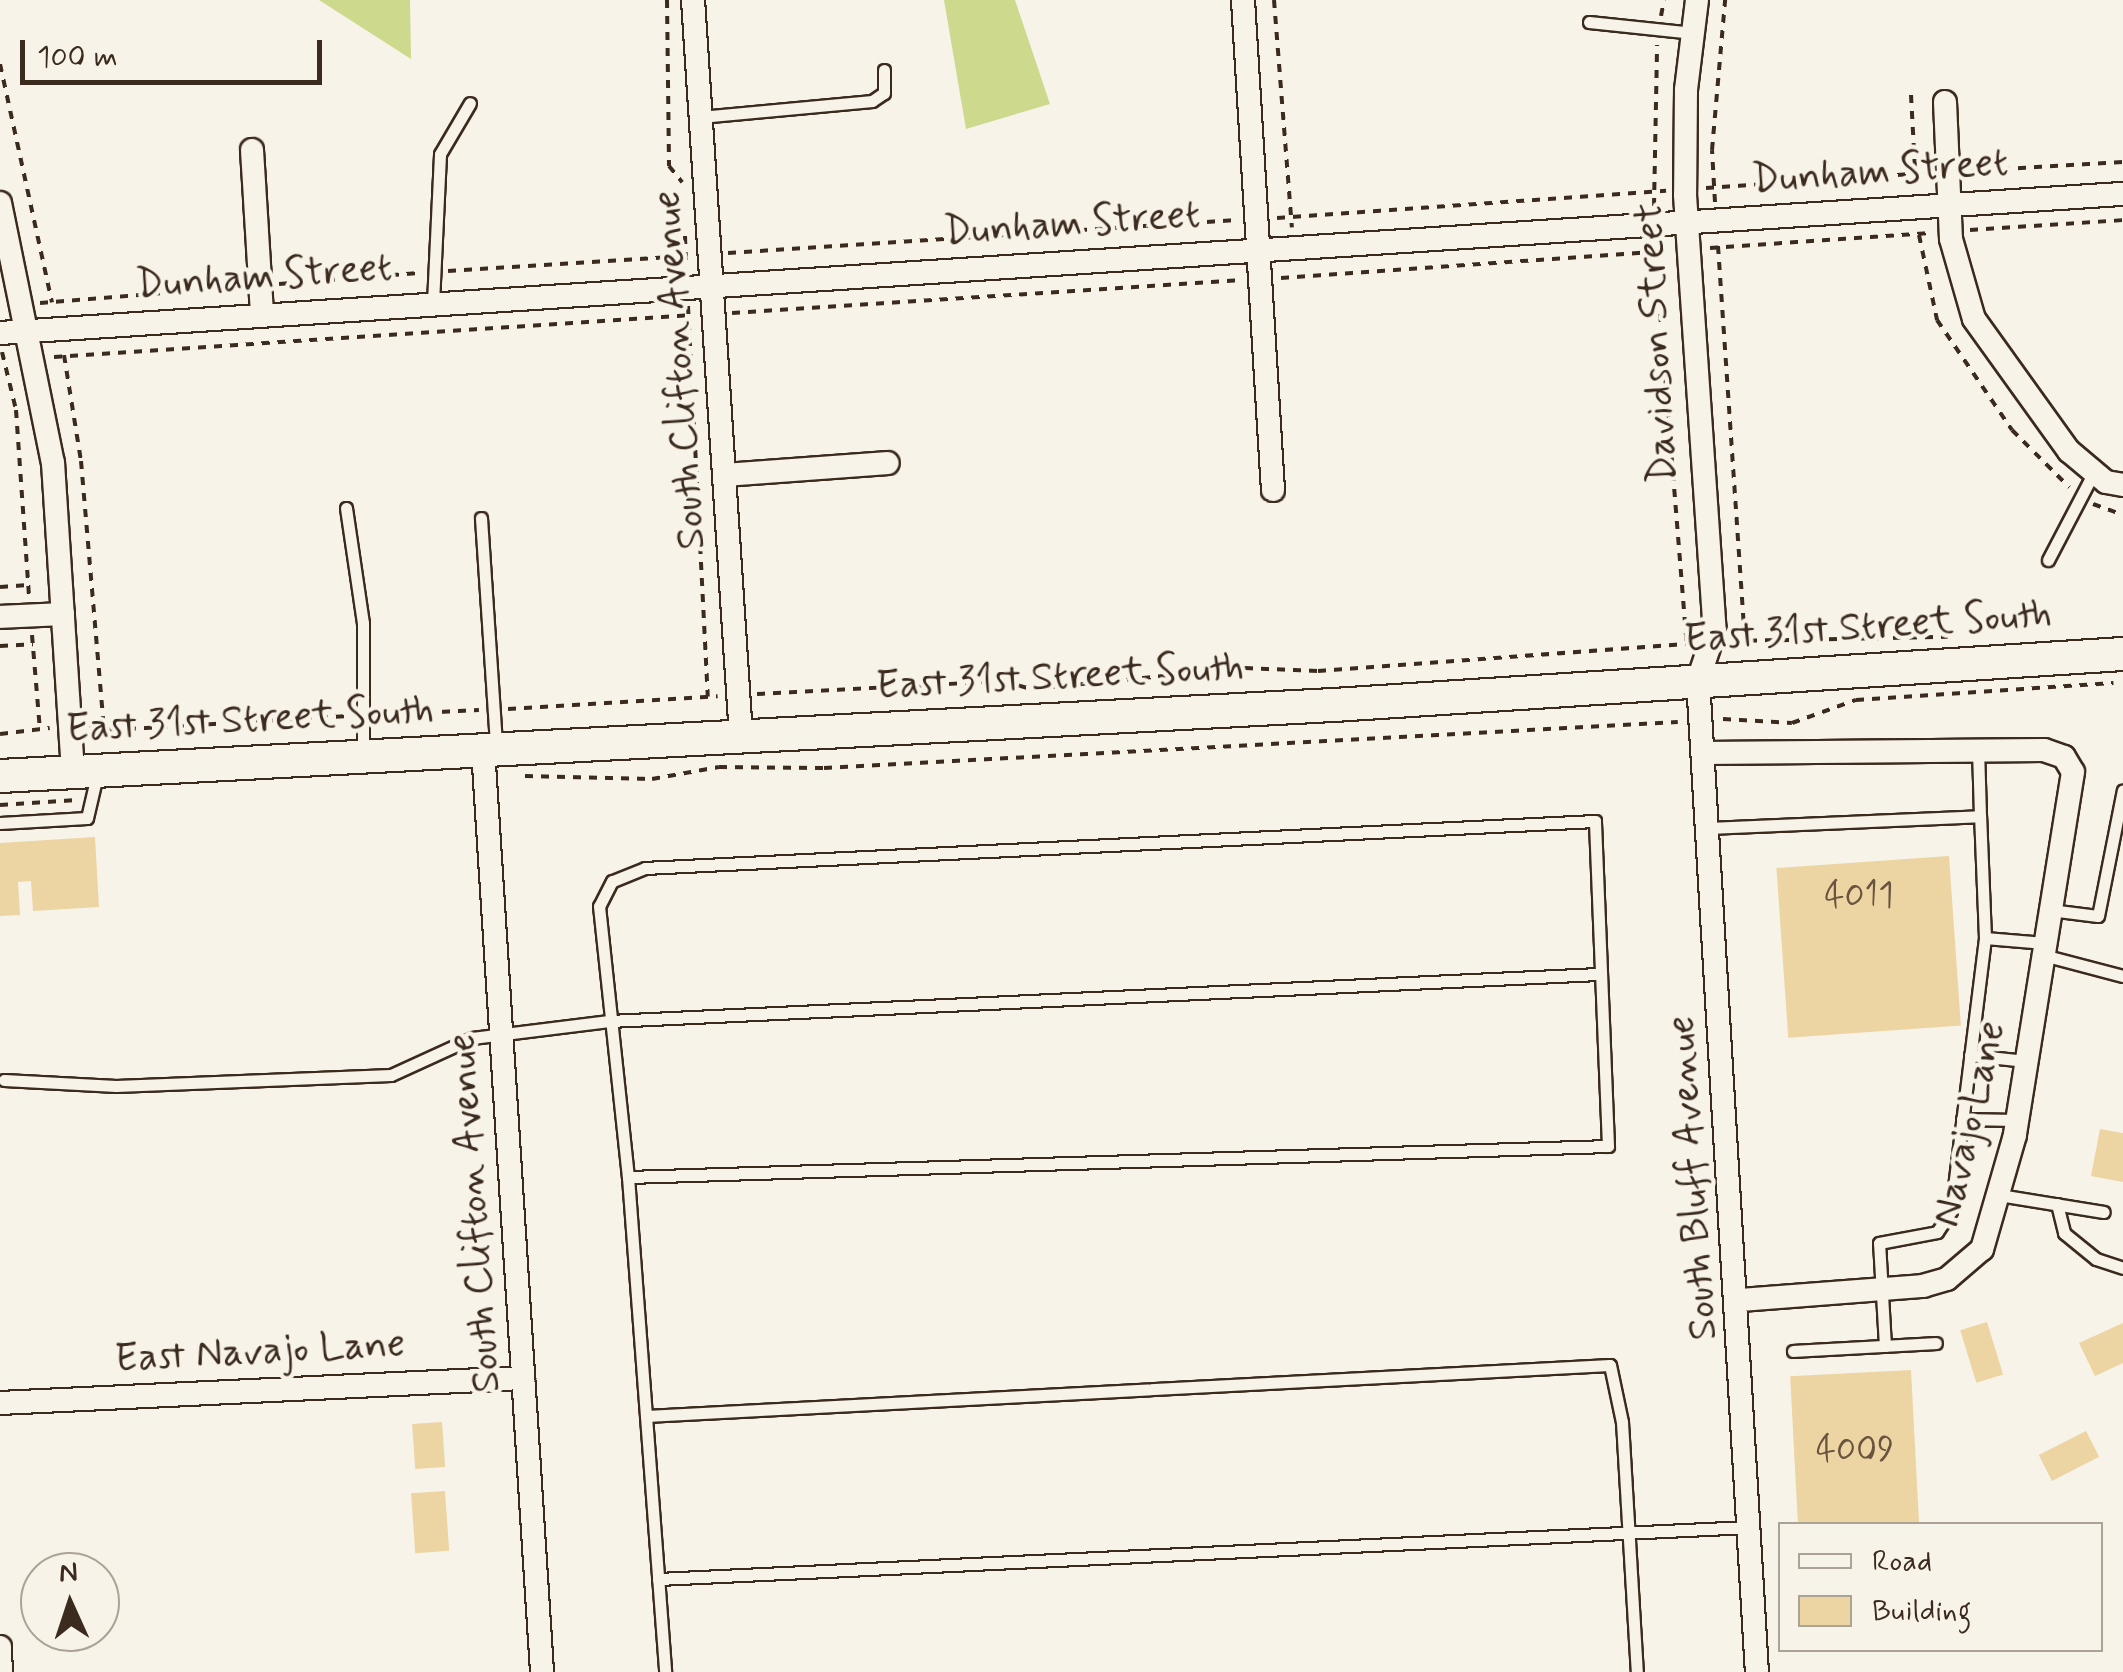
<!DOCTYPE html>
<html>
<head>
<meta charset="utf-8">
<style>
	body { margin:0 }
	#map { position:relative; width:2123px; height:1672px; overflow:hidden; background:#f7f3e8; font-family:Mynerve,sans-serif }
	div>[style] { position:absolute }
	.green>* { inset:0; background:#cdd98c }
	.building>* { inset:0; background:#edd4a3; transform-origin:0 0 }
	.path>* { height:4px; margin-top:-2px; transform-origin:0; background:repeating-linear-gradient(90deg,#3b2a1e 0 8px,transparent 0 16px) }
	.roads { filter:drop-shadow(2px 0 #3b2a1e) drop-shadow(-2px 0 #3b2a1e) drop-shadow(0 2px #3b2a1e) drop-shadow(0 -2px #3b2a1e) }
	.lane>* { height:11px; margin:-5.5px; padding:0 5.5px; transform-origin:5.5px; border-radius:5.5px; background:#f7f3e8 }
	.street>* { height:22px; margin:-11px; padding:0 11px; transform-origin:11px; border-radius:11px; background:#f7f3e8 }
	.secondary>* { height:32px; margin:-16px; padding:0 16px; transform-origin:16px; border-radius:16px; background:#f7f3e8 }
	span { translate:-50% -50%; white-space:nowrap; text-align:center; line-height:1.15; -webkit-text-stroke:9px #f7f3e8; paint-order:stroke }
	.number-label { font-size:35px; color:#68543f }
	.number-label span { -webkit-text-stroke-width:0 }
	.street-label { font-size:40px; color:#3b2a1e }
	.legend { position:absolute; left:1778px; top:1522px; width:325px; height:130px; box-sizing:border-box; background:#f7f3e8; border:2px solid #aca397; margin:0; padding:12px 18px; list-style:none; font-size:30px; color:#3b2a1e }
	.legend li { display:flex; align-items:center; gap:20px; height:50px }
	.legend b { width:50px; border:2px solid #aca397 }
	.north { position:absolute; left:20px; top:1552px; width:100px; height:100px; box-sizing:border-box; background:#f7f3e8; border:2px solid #aca397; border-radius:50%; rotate:357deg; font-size:28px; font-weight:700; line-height:40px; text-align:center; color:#3b2a1e }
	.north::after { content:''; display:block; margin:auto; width:35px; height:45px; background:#3b2a1e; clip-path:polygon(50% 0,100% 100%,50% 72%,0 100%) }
	.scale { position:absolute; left:20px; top:40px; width:302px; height:45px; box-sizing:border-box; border:5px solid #3b2a1e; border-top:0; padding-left:12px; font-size:30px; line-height:35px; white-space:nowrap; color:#3b2a1e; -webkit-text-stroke:8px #f7f3e8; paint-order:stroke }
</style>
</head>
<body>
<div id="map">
	<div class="green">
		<div style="clip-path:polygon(319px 0,410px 0,411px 59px)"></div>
		<div style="clip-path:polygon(944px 0,1015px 0,1050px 104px,966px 129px)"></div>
	</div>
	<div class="building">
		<div style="clip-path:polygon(95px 837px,99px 907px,33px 911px,31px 881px,18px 882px,20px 915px,0 916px,0 843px)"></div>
		<div style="left:1949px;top:856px;width:170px;height:173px;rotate:86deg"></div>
		<div style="clip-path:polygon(2100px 1129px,2123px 1133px,2123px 1182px,2091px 1176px)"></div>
		<div style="left:1987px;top:1322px;width:55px;height:28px;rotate:73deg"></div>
		<div style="clip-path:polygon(2123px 1323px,2123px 1363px,2095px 1376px,2079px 1343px)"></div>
		<div style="left:1911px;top:1370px;width:154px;height:121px;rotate:87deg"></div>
		<div style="left:442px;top:1422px;width:45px;height:30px;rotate:86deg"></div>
		<div style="left:2086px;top:1431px;width:29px;height:53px;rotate:63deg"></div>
		<div style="left:445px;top:1491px;width:60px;height:34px;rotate:86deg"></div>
	</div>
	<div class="path">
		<div style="left:667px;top:0;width:166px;rotate:89.3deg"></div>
		<div style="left:669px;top:166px;width:21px;rotate:51deg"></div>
		<div style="left:1274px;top:0;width:228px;rotate:85.5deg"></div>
		<div style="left:1661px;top:16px;width:16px;rotate:-79deg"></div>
		<div style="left:0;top:64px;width:244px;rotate:77.7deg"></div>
		<div style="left:1911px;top:95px;width:91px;rotate:86.9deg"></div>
		<div style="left:1970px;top:171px;width:153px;rotate:-3.4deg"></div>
		<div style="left:1706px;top:188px;width:221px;rotate:-3.9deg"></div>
		<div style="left:1715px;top:202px;width:52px;rotate:-93.3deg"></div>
		<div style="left:1712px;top:150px;width:151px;rotate:-85deg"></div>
		<div style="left:1654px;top:206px;width:161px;rotate:-88.9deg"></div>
		<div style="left:1277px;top:218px;width:390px;rotate:-4deg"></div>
		<div style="left:1970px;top:230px;width:153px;rotate:-3.7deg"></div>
		<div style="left:1919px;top:235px;width:87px;rotate:78deg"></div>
		<div style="left:1937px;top:320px;width:133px;rotate:55.7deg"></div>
		<div style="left:2012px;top:430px;width:81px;rotate:45deg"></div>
		<div style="left:685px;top:236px;width:31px;rotate:88deg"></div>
		<div style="left:1718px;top:246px;width:395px;rotate:86.1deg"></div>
		<div style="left:1710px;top:248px;width:221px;rotate:-3.9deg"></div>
		<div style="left:1655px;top:250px;width:395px;rotate:85.4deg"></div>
		<div style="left:728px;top:253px;width:510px;rotate:-3.71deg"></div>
		<div style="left:448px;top:271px;width:240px;rotate:-3.6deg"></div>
		<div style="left:1281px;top:278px;width:386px;rotate:-4deg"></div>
		<div style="left:279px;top:284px;width:140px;rotate:-4.5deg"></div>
		<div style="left:40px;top:303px;width:201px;rotate:-4.6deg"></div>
		<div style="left:688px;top:306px;width:391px;rotate:87.1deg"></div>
		<div style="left:732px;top:313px;width:511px;rotate:-3.7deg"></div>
		<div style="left:2px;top:352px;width:60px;rotate:76.4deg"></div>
		<div style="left:16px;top:410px;width:186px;rotate:86deg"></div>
		<div style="left:64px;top:355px;width:107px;rotate:80.9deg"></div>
		<div style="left:81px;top:461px;width:268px;rotate:85.1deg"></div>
		<div style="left:54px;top:357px;width:640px;rotate:-3.76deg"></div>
		<div style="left:2093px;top:504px;width:32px;rotate:20deg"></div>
		<div style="left:0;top:587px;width:28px;rotate:-4deg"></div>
		<div style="left:32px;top:635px;width:95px;rotate:85.2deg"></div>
		<div style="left:1733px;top:641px;width:215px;rotate:-1.1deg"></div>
		<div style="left:0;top:646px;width:33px;rotate:-3deg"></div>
		<div style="left:757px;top:694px;width:246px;rotate:-3deg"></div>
		<div style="left:1003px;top:681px;width:29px;rotate:16deg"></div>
		<div style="left:1031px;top:689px;width:215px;rotate:-5.6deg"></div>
		<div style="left:1245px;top:668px;width:73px;rotate:2.4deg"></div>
		<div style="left:1318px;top:671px;width:372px;rotate:-4.2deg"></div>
		<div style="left:508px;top:709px;width:210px;rotate:-3.5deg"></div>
		<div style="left:378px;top:715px;width:101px;rotate:-2.8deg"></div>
		<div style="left:1723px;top:719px;width:69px;rotate:3.3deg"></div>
		<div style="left:1792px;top:723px;width:68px;rotate:-19.8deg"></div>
		<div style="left:1856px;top:700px;width:258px;rotate:-3.8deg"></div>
		<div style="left:89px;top:725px;width:24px;rotate:12deg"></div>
		<div style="left:112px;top:730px;width:237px;rotate:-3.4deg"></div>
		<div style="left:0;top:734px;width:50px;rotate:-6.8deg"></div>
		<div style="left:525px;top:776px;width:127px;rotate:1.4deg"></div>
		<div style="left:652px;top:779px;width:68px;rotate:-10.2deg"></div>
		<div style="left:719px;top:767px;width:105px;rotate:0.5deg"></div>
		<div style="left:824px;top:768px;width:855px;rotate:-3.08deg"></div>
		<div style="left:0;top:805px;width:77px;rotate:-3.7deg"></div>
	</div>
	<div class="roads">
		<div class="lane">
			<div style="left:1589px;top:22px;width:105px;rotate:6deg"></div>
			<div style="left:700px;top:117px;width:173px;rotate:-5.3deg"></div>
			<div style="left:872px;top:101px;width:14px;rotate:-34deg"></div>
			<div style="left:884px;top:93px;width:23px;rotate:-90deg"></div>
			<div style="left:433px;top:303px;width:149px;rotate:-87.3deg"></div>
			<div style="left:440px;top:154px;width:59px;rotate:-59.5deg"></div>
			<div style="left:346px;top:508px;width:116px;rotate:81.6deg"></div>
			<div style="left:363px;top:623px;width:129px;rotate:90deg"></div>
			<div style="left:481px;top:518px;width:226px;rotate:86.2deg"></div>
			<div style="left:2048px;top:560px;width:99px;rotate:-62.4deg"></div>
			<div style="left:0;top:823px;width:87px;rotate:-3.3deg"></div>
			<div style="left:87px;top:818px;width:44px;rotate:-76.9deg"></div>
			<div style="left:1708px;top:828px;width:272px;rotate:-2.5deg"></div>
			<div style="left:1980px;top:816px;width:68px;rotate:-91.7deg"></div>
			<div style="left:2050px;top:910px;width:48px;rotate:7.1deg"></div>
			<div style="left:2098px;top:916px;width:128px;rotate:-78.8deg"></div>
			<div style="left:1985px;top:938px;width:60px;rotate:4.8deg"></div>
			<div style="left:2043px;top:955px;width:83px;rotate:14.7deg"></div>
			<div style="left:1970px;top:1055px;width:56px;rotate:6.1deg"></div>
			<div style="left:4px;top:1080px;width:112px;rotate:3.1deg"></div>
			<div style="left:116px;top:1086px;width:275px;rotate:-2.3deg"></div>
			<div style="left:391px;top:1075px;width:89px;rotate:-24.6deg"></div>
			<div style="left:472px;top:1038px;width:138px;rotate:-7.1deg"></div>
			<div style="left:609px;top:1021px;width:992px;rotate:-2.72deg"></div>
			<div style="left:1962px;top:1119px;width:55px;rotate:1deg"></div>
			<div style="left:628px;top:1177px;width:980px;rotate:-1.81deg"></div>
			<div style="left:1608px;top:1146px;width:325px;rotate:-92.3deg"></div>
			<div style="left:1595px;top:821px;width:951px;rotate:177.17deg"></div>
			<div style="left:645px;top:868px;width:35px;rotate:158deg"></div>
			<div style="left:612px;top:881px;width:28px;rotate:117deg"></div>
			<div style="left:599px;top:906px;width:273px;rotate:83.9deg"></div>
			<div style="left:628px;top:1177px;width:496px;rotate:85.7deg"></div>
			<div style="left:1999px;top:1195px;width:106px;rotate:9.2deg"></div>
			<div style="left:2057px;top:1204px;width:30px;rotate:76deg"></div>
			<div style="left:2064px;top:1233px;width:41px;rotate:39.1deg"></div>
			<div style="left:2096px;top:1259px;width:28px;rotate:18deg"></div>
			<div style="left:1885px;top:1346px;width:103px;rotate:-93.3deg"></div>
			<div style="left:1879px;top:1243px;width:59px;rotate:-10.7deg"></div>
			<div style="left:1937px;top:1232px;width:25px;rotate:-56deg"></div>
			<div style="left:1951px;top:1211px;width:275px;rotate:-82.9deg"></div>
			<div style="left:1985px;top:938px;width:122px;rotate:-92.3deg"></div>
			<div style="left:1793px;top:1351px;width:143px;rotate:-3.2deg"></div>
			<div style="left:646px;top:1416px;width:965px;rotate:-3.03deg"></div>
			<div style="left:1610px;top:1365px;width:58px;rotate:78.1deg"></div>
			<div style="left:1622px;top:1422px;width:250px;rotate:86.6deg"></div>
			<div style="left:658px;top:1579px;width:1093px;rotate:-2.73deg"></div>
		</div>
		<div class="street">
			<div style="left:693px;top:0;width:738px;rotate:86.27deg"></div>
			<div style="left:1243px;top:0;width:491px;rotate:86.5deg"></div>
			<div style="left:1697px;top:0;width:91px;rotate:97deg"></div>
			<div style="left:1686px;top:90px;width:105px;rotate:90.5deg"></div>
			<div style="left:1685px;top:195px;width:436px;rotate:86.1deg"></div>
			<div style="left:1715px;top:630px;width:53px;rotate:108.8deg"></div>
			<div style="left:1698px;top:680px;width:994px;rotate:86.6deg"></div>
			<div style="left:1945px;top:102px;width:137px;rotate:87.5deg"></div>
			<div style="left:1951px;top:239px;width:83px;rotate:74deg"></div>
			<div style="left:1974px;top:319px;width:163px;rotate:54.3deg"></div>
			<div style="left:2069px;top:451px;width:48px;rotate:40deg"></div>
			<div style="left:2106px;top:482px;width:17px;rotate:10deg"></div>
			<div style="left:252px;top:150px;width:165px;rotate:86.5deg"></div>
			<div style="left:0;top:203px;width:265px;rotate:78.5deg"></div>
			<div style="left:53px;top:463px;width:310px;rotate:86.3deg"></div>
			<div style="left:0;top:333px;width:2128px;rotate:-3.75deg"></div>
			<div style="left:725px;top:475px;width:163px;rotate:-4.2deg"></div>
			<div style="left:0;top:617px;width:63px;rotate:-2.7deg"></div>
			<div style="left:483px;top:749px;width:925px;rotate:86.34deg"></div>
			<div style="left:1703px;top:753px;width:341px;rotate:-0.5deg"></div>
			<div style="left:2044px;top:750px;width:21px;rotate:19deg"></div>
			<div style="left:2064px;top:757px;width:17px;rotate:59deg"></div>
			<div style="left:2073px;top:772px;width:368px;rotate:99.1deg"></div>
			<div style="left:2015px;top:1135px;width:119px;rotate:106.1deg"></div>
			<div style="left:1982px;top:1249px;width:46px;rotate:139.4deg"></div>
			<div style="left:1947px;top:1279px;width:25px;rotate:164deg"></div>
			<div style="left:1923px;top:1286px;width:185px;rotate:175.6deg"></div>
			<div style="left:0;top:1403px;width:524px;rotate:-2.74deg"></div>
			<div style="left:0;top:1647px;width:25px;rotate:88deg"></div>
		</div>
		<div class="secondary">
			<div style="left:0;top:776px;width:1336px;rotate:-3.05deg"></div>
			<div style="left:1334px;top:705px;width:791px;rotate:-3.7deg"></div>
		</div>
	</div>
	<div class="number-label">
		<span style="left:1859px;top:896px">4011</span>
		<span style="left:1855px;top:1450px">4009</span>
	</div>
	<div class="street-label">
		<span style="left:1880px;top:172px;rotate:-4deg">Dunham Street</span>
		<span style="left:1072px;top:224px;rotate:-4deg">Dunham Street</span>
		<span style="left:264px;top:277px;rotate:-4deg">Dunham Street</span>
		<span style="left:1657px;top:343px;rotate:-93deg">Davidson Street</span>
		<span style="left:680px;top:370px;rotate:-94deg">South Clifton Avenue</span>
		<span style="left:1868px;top:627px;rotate:-4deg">East 31st Street South</span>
		<span style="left:1060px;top:677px;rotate:-3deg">East 31st Street South</span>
		<span style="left:250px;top:720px;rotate:-3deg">East 31st Street South</span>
		<span style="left:1970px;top:1124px;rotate:-77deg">Navajo Lane</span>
		<span style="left:1693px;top:1178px;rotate:-94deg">South Bluff Avenue</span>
		<span style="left:475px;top:1213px;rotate:-94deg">South Clifton Avenue</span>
		<span style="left:260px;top:1352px;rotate:-3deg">East Navajo Lane</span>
	</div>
	<ul class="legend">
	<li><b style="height:12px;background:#f7f3e8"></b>Road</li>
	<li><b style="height:28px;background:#edd4a3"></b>Building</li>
	</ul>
	<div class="north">N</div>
	<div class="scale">100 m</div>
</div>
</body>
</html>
